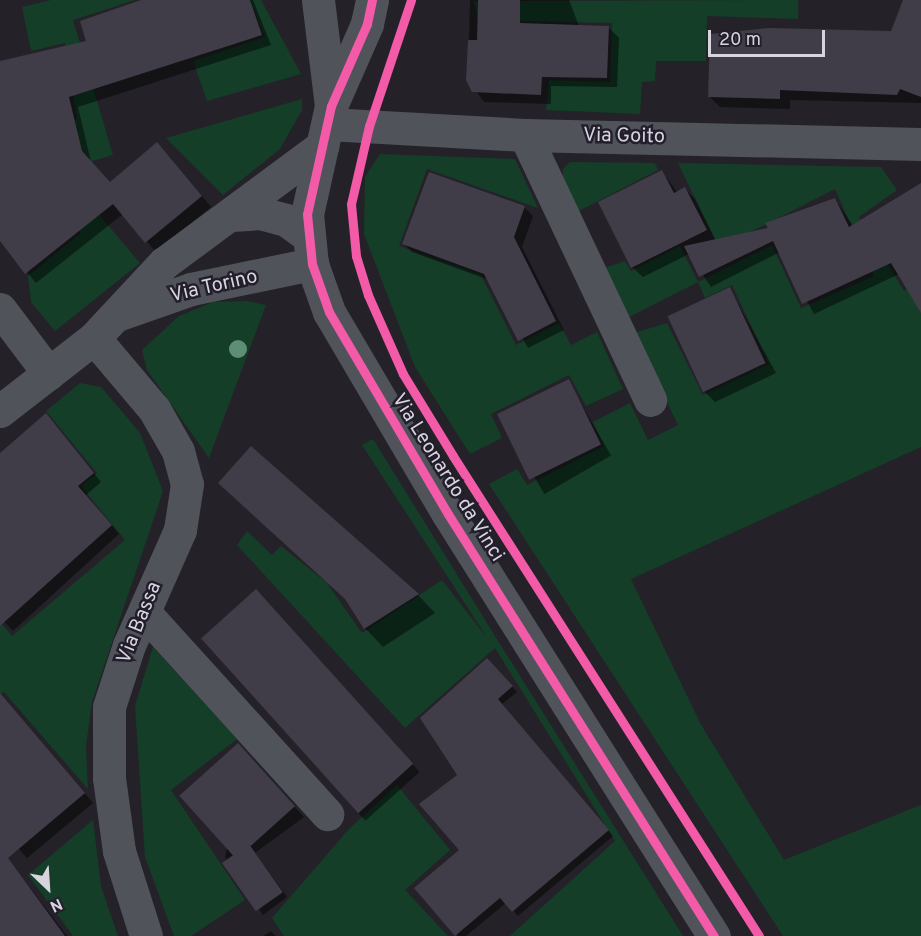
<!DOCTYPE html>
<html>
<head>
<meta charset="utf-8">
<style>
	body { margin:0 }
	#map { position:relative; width:921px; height:936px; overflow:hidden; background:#242228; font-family:Overpass,sans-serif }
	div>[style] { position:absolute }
	.green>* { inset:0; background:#143e28 }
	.shadow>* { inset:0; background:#0007; transform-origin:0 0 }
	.building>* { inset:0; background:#403c48; transform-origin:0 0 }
	.minor>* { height:33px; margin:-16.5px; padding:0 16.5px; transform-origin:16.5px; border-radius:16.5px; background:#51535b }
	.cycleway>* { height:9px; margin:-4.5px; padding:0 4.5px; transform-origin:4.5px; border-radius:4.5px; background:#f35aa7 }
	.trees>* { width:18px; height:18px; margin:-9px; border-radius:50%; background:#5e8f74 }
	span { translate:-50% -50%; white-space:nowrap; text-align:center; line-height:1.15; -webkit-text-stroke:5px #231e2c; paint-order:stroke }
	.street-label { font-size:20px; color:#d7d4de }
	.north { position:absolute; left:18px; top:858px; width:60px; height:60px; -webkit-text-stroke:4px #231e2c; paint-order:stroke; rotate:155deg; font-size:16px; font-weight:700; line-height:24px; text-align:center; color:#d7d4de }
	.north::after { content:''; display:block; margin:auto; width:21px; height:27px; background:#d7d4de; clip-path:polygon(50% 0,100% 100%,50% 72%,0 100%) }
	.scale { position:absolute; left:708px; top:30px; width:117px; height:27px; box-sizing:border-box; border:3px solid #d7d4de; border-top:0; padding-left:8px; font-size:18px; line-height:21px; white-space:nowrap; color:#d7d4de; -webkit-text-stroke:4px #231e2c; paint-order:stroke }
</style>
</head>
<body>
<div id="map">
	<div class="green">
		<div style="clip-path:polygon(51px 0,135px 0,73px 20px,113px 155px,61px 170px,140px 263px,55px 331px,31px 302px,28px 276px,81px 233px,46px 191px,23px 131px,77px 119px,65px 43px,31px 51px,22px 7px)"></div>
		<div style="clip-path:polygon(250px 0,261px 0,301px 74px,207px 101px,193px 61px,265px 37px)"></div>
		<div style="clip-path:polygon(798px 0,798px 19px,707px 16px,706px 61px,656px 61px,655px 81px,642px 82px,640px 114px,546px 110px,549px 80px,610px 82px,612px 23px,479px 20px,473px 1px)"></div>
		<div style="clip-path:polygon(302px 99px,302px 110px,280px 149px,223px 195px,166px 138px)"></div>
		<div style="clip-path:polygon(380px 154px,515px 159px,538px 208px,427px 169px,399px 246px,481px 275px,516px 345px,559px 323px,571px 345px,597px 332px,623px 389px,586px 406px,569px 375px,491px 414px,502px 438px,470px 454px,415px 367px,364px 234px,365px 177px)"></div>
		<div style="clip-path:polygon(570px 162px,655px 163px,658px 170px,577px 212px,563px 180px,563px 169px)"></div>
		<div style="clip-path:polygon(678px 163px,881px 167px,897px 190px,859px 217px,904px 291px,921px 282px,921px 447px,631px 579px,700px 723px,784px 860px,921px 805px,921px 936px,783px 936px,489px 484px,517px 469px,527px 485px,604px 446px,593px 422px,630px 403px,648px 440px,678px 425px,634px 333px,667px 323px,703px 395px,769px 364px,732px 285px,705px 298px,698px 282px,627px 318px,604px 268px,625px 261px,631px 271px,680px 246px,698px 282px,772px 245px,801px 308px,874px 276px,835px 189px,719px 248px)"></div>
		<div style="clip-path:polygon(247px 301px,266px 305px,209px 458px,147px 370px,142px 350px,179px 316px,213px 302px)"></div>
		<div style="clip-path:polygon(80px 383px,101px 387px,140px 433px,163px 491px,92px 702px,86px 746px,88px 789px,4px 692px,0 695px,0 622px,12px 636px,125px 540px,81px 486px,97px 473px,46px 411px)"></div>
		<div style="clip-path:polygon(373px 439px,500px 644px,683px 936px,510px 936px,615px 841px,495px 648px,405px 728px,237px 545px,247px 531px,272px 555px,281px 546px,327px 583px,362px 633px,442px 580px,488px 639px,362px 445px)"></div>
		<div style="clip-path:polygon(153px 647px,237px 739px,171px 790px,245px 900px,191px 936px,174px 936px,145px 857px,135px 706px)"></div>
		<div style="clip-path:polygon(397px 785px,450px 850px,405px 890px,448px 936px,284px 936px,272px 918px,349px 829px)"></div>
		<div style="clip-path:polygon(93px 820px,101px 886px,118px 936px,73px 936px,28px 875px)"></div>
	</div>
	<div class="shadow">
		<div style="clip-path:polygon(158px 0,253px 0,271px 45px,78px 107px,91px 162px,110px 183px,167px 154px,211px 207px,156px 252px,123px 214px,36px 283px,0 239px,0 62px,88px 43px)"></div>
		<div style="clip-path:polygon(470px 0,569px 0,579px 26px,608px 27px,619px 38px,617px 87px,551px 86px,551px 104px,484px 102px,468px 80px)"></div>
		<div style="clip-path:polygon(921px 20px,921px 103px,790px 100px,790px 109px,720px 107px,709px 96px)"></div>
		<div style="clip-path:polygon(662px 172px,678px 193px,685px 189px,695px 199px,716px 241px,770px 229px,835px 199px,853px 226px,921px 184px,921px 290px,899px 274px,814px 314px,780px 252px,711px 287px,689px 254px,643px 277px,632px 267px)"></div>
		<div style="clip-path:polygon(524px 207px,533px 216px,522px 247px,564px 330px,528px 348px,489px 280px,412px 252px,404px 244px)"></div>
		<div style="clip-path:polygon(730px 289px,776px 373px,715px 402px,705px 392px)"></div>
		<div style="left:568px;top:381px;width:86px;height:77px;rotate:60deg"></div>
		<div style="clip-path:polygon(54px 423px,101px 482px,86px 495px,119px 534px,13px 631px,0 617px,0 454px)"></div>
		<div style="clip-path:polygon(251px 448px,418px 595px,435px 613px,383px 647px,365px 628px)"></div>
		<div style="left:263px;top:598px;width:234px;height:73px;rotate:48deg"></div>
		<div style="clip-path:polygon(487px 660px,517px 692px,502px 704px,613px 836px,518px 916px,506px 903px,466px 936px,458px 936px,416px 888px,461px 850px,459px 775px)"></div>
		<div style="clip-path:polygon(0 701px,12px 708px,93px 803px,27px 858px,0 828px)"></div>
		<div style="clip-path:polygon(248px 755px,304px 817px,255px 853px,287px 897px,263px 915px,225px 857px)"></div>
		<div style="clip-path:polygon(0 853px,15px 868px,67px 936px,1px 936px)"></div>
		<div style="clip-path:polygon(271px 931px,276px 936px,263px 936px)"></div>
	</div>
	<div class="building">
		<div style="clip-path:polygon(141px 0,250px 0,262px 35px,69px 97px,82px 151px,110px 182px,157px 142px,202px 196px,145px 243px,113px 204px,25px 274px,0 241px,0 61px,86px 41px,80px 21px)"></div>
		<div style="clip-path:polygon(478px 0,520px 0,520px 23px,609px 26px,607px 78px,542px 77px,541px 95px,472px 92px,466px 80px,468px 40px,477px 40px)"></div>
		<div style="clip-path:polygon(903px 0,921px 0,921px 97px,900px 89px,897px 95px,780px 90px,780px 99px,708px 97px,710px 34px,769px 28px,891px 31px)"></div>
		<div style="clip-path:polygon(662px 170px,674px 193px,685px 187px,707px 230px,631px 268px,598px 202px)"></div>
		<div style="clip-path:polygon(429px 172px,525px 206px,514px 237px,556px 321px,518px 341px,484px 274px,402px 244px)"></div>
		<div style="clip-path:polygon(921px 183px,921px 313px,891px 263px,802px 304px,773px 241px,699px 277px,684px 246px,768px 228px,765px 223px,835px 198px,849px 227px)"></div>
		<div style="left:730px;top:287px;width:84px;height:69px;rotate:65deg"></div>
		<div style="left:569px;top:379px;width:73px;height:80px;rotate:64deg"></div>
		<div style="clip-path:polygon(46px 413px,94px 473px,78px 486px,112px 525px,0 626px,0 453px)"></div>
		<div style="clip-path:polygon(251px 446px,419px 594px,364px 629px,345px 599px,218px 483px)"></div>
		<div style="left:256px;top:589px;width:235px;height:74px;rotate:48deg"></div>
		<div style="clip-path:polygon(487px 658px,513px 686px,498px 699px,609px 830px,512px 912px,500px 898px,455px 936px,414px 888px,459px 850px,419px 804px,457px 775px,420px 718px)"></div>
		<div style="clip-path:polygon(0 693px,85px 793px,8px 858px,65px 936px,0 936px)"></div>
		<div style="left:238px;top:743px;width:85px;height:79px;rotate:48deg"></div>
		<div style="left:249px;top:844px;width:59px;height:33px;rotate:55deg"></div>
	</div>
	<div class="minor">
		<div style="left:318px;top:0;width:107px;rotate:83deg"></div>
		<div style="left:372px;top:0;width:25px;rotate:102deg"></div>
		<div style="left:367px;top:24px;width:90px;rotate:113.7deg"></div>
		<div style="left:331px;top:106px;width:111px;rotate:102.5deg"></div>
		<div style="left:307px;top:214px;width:50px;rotate:84.3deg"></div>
		<div style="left:312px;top:264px;width:51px;rotate:70.5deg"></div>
		<div style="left:329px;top:312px;width:234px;rotate:59.5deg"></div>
		<div style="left:448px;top:514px;width:499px;rotate:57.8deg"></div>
		<div style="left:328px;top:124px;width:197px;rotate:3.2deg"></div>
		<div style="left:525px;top:135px;width:396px;rotate:1.3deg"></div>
		<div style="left:525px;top:135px;width:293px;rotate:64.7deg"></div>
		<div style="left:232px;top:215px;width:28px;rotate:-4deg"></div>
		<div style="left:260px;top:213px;width:27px;rotate:15deg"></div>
		<div style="left:286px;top:220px;width:27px;rotate:36deg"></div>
		<div style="left:0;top:309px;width:81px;rotate:53deg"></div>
		<div style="left:120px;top:314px;width:75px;rotate:-19.4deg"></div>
		<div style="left:191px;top:289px;width:124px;rotate:-11.7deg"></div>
		<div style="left:94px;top:338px;width:93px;rotate:49.8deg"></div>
		<div style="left:154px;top:409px;width:48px;rotate:60.3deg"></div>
		<div style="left:178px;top:451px;width:34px;rotate:75deg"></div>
		<div style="left:187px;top:484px;width:47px;rotate:98.7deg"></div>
		<div style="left:180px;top:530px;width:126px;rotate:113.9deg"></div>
		<div style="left:129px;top:645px;width:65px;rotate:107.9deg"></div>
		<div style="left:109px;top:707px;width:71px;rotate:90deg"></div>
		<div style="left:109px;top:778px;width:74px;rotate:82.2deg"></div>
		<div style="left:119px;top:851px;width:89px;rotate:72.4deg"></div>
		<div style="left:0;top:411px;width:119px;rotate:-37.8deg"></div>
		<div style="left:94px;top:338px;width:103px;rotate:-47deg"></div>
		<div style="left:164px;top:263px;width:197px;rotate:-36.5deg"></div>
		<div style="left:144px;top:612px;width:273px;rotate:47.8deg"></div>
	</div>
	<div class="cycleway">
		<div style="left:372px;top:0;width:25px;rotate:102deg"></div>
		<div style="left:367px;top:24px;width:90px;rotate:113.7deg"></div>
		<div style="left:331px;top:106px;width:111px;rotate:102.5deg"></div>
		<div style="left:307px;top:214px;width:50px;rotate:84.3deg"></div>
		<div style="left:312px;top:264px;width:51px;rotate:70.5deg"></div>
		<div style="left:329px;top:312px;width:234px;rotate:59.5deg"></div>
		<div style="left:448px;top:514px;width:499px;rotate:57.8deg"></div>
		<div style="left:411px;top:0;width:133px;rotate:108.4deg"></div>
		<div style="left:369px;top:126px;width:80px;rotate:103deg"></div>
		<div style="left:351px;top:204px;width:52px;rotate:84.5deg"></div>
		<div style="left:356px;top:256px;width:41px;rotate:72.9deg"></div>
		<div style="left:368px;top:295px;width:86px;rotate:66.1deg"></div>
		<div style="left:403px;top:374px;width:96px;rotate:58.6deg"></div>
		<div style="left:453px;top:456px;width:569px;rotate:57.48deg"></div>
	</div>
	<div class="trees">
		<div style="left:238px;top:349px"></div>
	</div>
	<div class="street-label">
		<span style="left:624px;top:137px;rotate:1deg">Via Goito</span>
		<span style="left:214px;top:287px;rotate:-13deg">Via Torino</span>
		<span style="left:447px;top:478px;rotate:58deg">Via Leonardo da Vinci</span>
		<span style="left:140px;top:623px;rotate:-68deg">Via Bassa</span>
	</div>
	<div class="north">N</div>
	<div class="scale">20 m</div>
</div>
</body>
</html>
